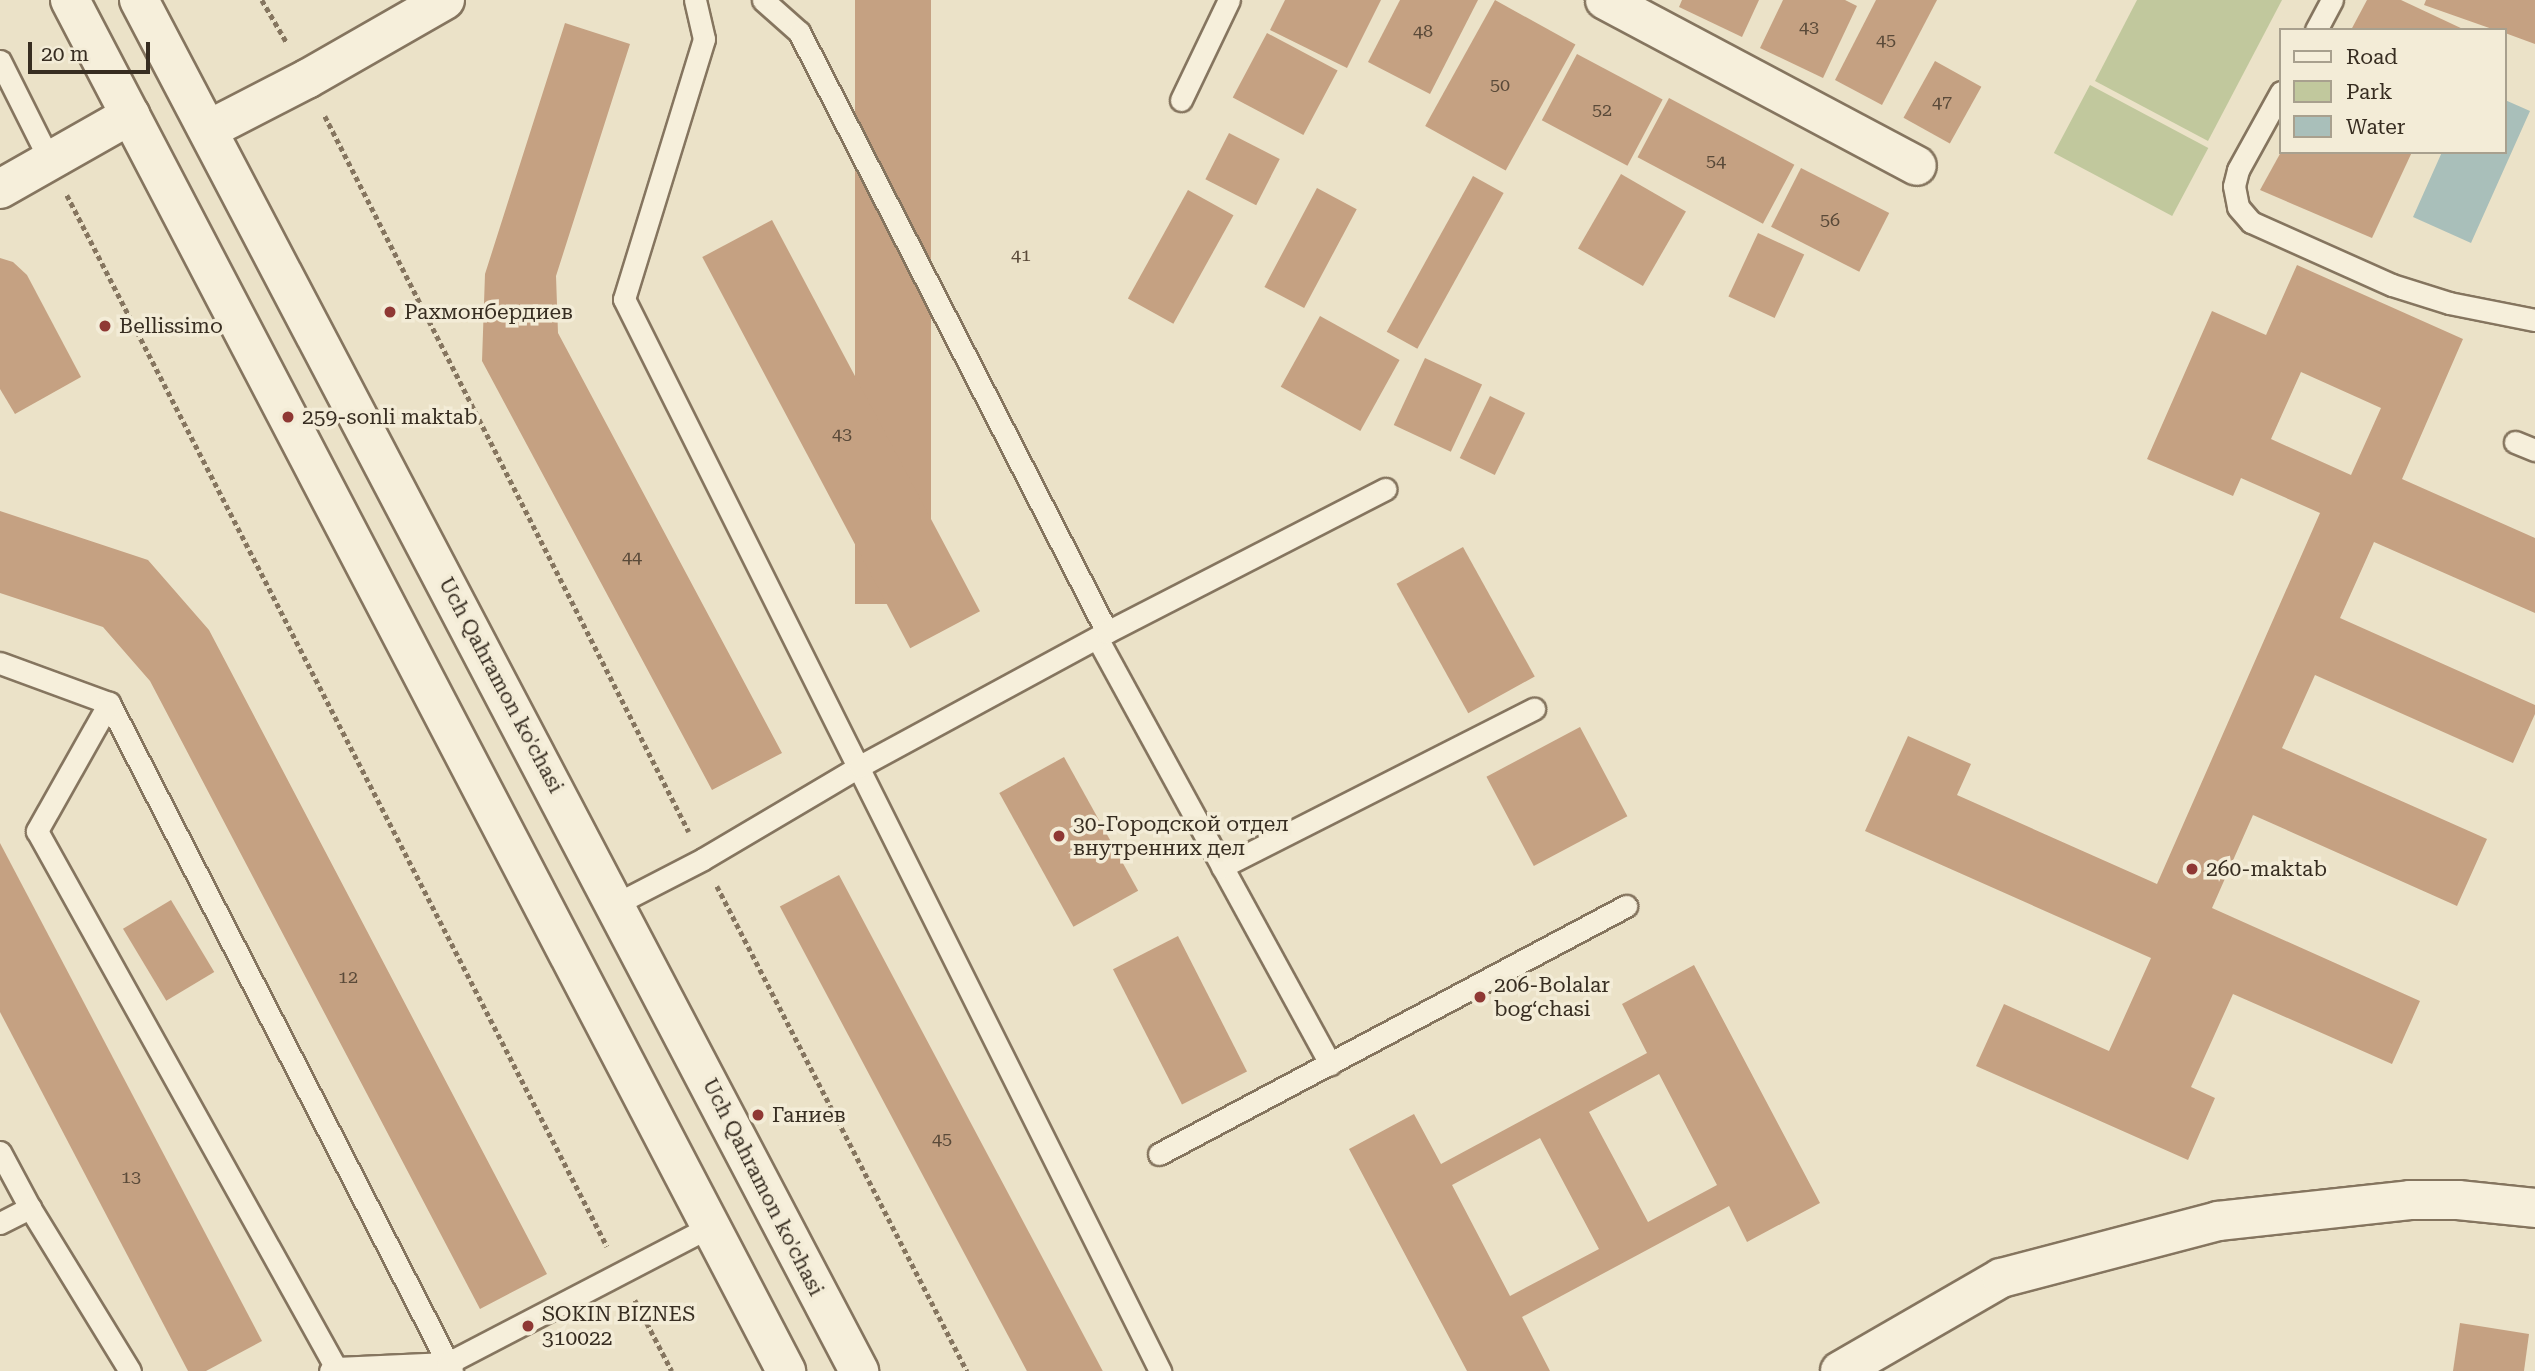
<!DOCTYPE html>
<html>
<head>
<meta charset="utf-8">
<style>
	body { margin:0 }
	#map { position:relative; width:2535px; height:1371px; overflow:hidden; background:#ebe2c8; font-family:"Roboto Serif",serif }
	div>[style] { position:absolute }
	.green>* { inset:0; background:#c1c89d; transform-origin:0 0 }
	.water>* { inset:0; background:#a9bfba }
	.building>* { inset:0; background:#c5a182; transform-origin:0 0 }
	.path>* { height:4.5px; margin-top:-2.25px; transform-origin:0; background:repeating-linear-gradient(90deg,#85755f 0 5px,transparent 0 8.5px) }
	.roads { filter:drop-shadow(2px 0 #85755f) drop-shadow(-2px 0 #85755f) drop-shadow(0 2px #85755f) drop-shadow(0 -2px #85755f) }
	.service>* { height:21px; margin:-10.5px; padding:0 10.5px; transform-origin:10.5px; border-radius:10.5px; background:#f6efdb }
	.minor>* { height:38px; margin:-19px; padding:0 19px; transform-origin:19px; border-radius:19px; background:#f6efdb }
	.secondary>* { height:38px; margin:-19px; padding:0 19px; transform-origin:19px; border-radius:19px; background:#f6efdb }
	.dots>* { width:19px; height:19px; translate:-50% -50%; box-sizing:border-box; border:4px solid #f3ecd7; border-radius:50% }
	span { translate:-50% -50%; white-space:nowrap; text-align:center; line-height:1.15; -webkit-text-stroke:7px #f3ecd7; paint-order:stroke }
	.number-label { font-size:18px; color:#5a4a39 }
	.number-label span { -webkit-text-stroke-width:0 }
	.poi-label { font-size:21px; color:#372d21 }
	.left { translate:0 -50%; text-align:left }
	.street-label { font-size:21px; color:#372d21 }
	.legend { position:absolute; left:2279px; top:28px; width:228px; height:126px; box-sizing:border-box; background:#f3ecd7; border:2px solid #a8a08e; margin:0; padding:9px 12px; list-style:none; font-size:21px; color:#372d21 }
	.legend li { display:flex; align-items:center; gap:14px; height:35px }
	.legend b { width:35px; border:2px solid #a8a08e }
	.scale { position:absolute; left:28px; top:42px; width:122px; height:32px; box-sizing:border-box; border:4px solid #372d21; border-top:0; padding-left:9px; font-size:21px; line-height:24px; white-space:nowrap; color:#372d21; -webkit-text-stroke:5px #f3ecd7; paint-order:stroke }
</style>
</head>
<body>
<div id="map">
	<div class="green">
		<div style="clip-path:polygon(2137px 0,2282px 0,2208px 141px,2095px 81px)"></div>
		<div style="left:2090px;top:85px;width:134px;height:77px;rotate:28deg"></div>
	</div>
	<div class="water">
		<div style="clip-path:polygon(2505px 100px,2530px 111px,2471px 243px,2413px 217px,2442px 152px,2505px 152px)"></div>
	</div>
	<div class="building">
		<div style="left:855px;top:0;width:76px;height:604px"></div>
		<div style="clip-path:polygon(1285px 0,1381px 0,1347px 68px,1270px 30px)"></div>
		<div style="clip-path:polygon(1400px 0,1478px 0,1430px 94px,1368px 62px)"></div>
		<div style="left:1495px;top:0;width:92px;height:144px;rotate:29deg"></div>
		<div style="clip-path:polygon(1682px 0,1759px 0,1742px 37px,1679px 7px)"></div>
		<div style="clip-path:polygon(1783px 0,1845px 0,1857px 6px,1823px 78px,1760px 48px)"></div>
		<div style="clip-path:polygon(1876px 0,1937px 0,1882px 105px,1835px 80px)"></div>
		<div style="clip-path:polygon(2367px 0,2401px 0,2465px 30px,2351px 30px)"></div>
		<div style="clip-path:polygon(2426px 0,2535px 0,2535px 44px,2505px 33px,2505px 30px,2495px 30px,2424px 5px)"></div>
		<div style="clip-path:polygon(565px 23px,630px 44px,556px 276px,558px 333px,782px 753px,712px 790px,482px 361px,485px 274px)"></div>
		<div style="left:1267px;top:33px;width:80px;height:73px;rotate:28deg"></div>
		<div style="left:1577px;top:54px;width:97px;height:75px;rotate:28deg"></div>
		<div style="left:1935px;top:61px;width:53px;height:65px;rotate:29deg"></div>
		<div style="left:1669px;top:98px;width:142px;height:67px;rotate:28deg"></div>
		<div style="left:1229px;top:133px;width:57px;height:52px;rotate:27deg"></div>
		<div style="clip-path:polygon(2281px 152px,2412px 152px,2372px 238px,2260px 190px)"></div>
		<div style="left:1801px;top:168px;width:99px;height:66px;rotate:27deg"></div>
		<div style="left:1621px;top:174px;width:75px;height:86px;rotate:30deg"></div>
		<div style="left:1473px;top:176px;width:35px;height:178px;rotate:29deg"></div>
		<div style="left:1317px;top:188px;width:45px;height:112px;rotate:28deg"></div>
		<div style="left:1188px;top:190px;width:52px;height:124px;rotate:29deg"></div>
		<div style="left:772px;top:220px;width:443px;height:79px;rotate:62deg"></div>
		<div style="left:1758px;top:233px;width:51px;height:70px;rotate:25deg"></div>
		<div style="clip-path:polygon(0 258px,13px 262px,27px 275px,81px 377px,15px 414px,0 389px)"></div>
		<div style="clip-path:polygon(evenodd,2297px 265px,2463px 339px,2402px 479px,2535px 538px,2535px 613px,2374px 542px,2340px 618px,2535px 705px,2535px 714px,2513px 763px,2315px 675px,2282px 748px,2487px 839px,2457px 906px,2253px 815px,2212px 908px,2420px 1001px,2392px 1064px,2233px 994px,2191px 1087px,2215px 1098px,2188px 1160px,1976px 1066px,2004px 1004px,2109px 1051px,2151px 958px,1865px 831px,1908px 736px,1971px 764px,1957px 795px,2157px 884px,2320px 513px,2241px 478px,2233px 496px,2147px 459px,2212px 311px,2266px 335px,2297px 265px,2301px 372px,2381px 408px,2351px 475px,2271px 439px,2301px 372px)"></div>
		<div style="left:1320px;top:316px;width:91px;height:81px;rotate:29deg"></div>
		<div style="left:1425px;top:358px;width:63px;height:74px;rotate:25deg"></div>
		<div style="left:1490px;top:396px;width:39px;height:69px;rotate:26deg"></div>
		<div style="clip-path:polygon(0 511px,148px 560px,209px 630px,547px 1274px,480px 1309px,150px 681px,103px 627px,0 593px)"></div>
		<div style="left:1463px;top:547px;width:148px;height:76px;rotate:61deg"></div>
		<div style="left:1580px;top:727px;width:101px;height:106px;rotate:62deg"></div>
		<div style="left:1064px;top:757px;width:153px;height:74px;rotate:61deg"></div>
		<div style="clip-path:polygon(0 843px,262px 1341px,206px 1371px,188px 1371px,0 1012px)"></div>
		<div style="left:839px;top:875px;width:562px;height:67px;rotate:62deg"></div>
		<div style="left:171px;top:900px;width:84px;height:56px;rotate:59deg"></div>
		<div style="left:1178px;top:936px;width:152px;height:73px;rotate:63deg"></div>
		<div style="clip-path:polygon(evenodd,1694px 965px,1820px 1203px,1747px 1242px,1729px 1206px,1522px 1317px,1550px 1371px,1467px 1371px,1349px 1149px,1414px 1114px,1441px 1164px,1647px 1053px,1622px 1004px,1694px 965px,1659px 1074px,1717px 1185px,1648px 1222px,1589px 1112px,1659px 1074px,1694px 965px,1540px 1138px,1599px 1249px,1510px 1296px,1452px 1185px,1540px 1138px)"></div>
		<div style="clip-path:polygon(2460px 1323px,2529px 1334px,2524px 1371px,2453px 1371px)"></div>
	</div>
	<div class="path">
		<div style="left:262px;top:0;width:50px;rotate:59.8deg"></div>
		<div style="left:325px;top:116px;width:803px;rotate:63.05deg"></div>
		<div style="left:67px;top:195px;width:1182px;rotate:62.81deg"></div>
		<div style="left:717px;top:886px;width:546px;rotate:62.73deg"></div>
		<div style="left:635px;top:1300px;width:80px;rotate:62.5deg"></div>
	</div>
	<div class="roads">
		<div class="service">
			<div style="left:695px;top:0;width:40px;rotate:77deg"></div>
			<div style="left:704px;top:39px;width:272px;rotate:107.1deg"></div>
			<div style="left:624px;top:299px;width:1199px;rotate:63.43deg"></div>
			<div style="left:763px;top:0;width:48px;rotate:41.6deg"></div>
			<div style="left:799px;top:32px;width:674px;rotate:62.83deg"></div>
			<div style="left:2316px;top:30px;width:34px;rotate:-62deg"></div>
			<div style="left:0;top:61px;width:112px;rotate:63.4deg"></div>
			<div style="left:2281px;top:92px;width:89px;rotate:118.9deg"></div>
			<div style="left:2238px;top:170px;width:16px;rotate:104deg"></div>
			<div style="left:2234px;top:186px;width:21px;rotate:79deg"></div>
			<div style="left:2238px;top:207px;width:20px;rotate:49deg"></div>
			<div style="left:2251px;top:222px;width:154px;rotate:24.1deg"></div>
			<div style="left:2392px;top:285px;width:60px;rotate:17.5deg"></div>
			<div style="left:2449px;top:303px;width:88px;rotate:11.2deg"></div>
			<div style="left:1181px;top:100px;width:111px;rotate:-64.4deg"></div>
			<div style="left:2515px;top:442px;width:22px;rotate:22deg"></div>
			<div style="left:1097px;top:638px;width:486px;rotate:61.3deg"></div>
			<div style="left:0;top:663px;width:116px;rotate:20.2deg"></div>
			<div style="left:109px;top:703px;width:751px;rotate:62.82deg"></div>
			<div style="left:109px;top:703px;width:147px;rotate:119.4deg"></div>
			<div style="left:37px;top:831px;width:615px;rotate:60.89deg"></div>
			<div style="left:1222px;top:867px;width:350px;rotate:-26.9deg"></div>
			<div style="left:616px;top:904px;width:98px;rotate:-27.3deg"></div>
			<div style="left:703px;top:859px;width:182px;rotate:-30.6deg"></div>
			<div style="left:860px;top:766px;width:281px;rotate:-28.5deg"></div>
			<div style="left:1107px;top:632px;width:313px;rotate:-27.2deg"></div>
			<div style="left:0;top:1152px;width:64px;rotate:61.8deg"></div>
			<div style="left:1159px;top:1154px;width:529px;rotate:-27.97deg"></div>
			<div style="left:0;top:1223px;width:34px;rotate:-27deg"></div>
			<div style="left:30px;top:1208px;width:191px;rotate:58.5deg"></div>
			<div style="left:330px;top:1371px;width:7px;rotate:-27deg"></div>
			<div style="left:336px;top:1368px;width:112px;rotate:-2.6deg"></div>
			<div style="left:448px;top:1363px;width:297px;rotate:-27.5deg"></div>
		</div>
		<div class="minor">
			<div style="left:1605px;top:0;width:353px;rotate:28deg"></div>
			<div style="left:208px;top:130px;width:111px;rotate:-27.3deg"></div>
			<div style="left:307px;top:79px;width:159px;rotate:-29.8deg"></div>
			<div style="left:0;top:189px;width:150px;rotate:-29.6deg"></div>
			<div style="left:1840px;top:1371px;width:186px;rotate:-30deg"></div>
			<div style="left:2001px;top:1278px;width:224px;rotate:-14.7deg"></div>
			<div style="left:2218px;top:1221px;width:193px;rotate:-6.2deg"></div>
			<div style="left:2410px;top:1200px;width:48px"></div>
			<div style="left:2458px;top:1200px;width:77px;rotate:5.9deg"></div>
		</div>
		<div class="secondary">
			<div style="left:70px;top:0;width:1547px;rotate:62.42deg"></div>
			<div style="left:139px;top:0;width:1549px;rotate:62.29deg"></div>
		</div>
	</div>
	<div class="dots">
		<div style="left:390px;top:312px;background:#8f3834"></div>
		<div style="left:105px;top:326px;background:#8f3834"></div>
		<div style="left:288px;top:417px;background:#8f3834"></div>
		<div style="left:1059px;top:836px;background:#8f3834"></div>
		<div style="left:2192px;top:869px;background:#8f3834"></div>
		<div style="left:1480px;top:997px;background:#8f3834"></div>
		<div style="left:758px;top:1115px;background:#8f3834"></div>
		<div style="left:528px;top:1326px;background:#8f3834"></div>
	</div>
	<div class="number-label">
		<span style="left:1809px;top:27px">43</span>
		<span style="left:1423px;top:31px">48</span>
		<span style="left:1886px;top:40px">45</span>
		<span style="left:1500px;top:85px">50</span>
		<span style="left:1942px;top:102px">47</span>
		<span style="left:1602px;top:110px">52</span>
		<span style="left:1716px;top:161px">54</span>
		<span style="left:1830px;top:220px">56</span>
		<span style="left:1021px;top:255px">41</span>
		<span style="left:842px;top:434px">43</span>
		<span style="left:632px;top:557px">44</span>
		<span style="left:348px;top:977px">12</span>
		<span style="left:942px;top:1139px">45</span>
		<span style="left:131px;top:1177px">13</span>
	</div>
	<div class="poi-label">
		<span class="left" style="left:404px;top:312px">Рахмонбердиев</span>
		<span class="left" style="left:119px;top:326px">Bellissimo</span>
		<span class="left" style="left:302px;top:417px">259-sonli maktab</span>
		<span class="left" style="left:1073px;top:836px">30-Городской отдел<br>внутренних дел</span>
		<span class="left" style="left:2206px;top:869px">260-maktab</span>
		<span class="left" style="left:1494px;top:997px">206-Bolalar<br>bogʻchasi</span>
		<span class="left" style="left:772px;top:1115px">Ганиев</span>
		<span class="left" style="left:542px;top:1326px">SOKIN BIZNES<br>310022</span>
	</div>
	<div class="street-label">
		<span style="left:501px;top:685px;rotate:62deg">Uch Qahramon ko'chasi</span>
		<span style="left:763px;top:1187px;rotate:63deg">Uch Qahramon ko'chasi</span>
	</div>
	<ul class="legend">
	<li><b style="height:9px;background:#f6efdb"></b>Road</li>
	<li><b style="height:19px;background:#c1c89d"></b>Park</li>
	<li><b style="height:19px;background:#a9bfba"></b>Water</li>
	</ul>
	<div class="scale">20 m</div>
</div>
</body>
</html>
